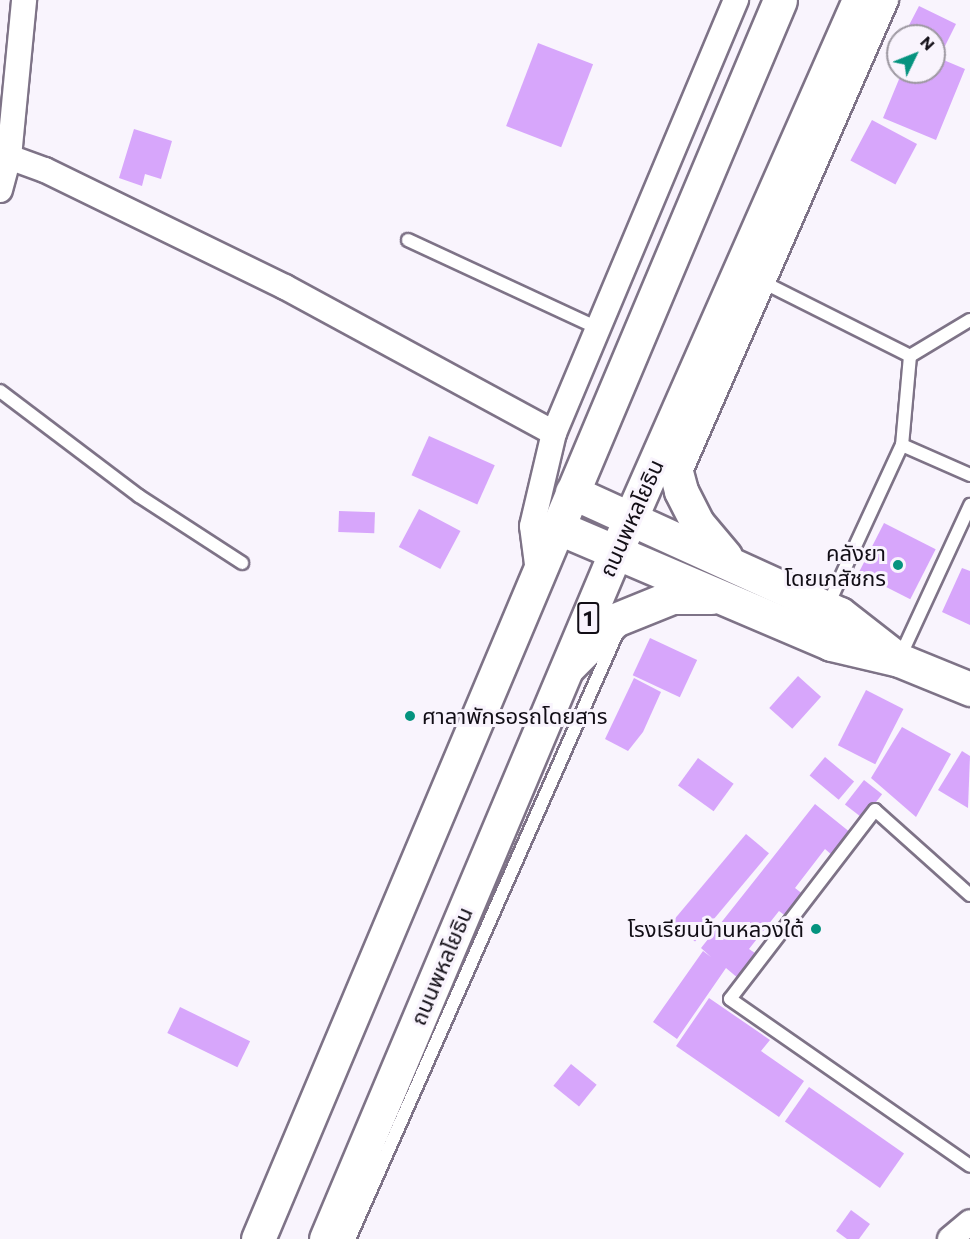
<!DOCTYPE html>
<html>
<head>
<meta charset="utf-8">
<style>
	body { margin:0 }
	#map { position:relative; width:970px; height:1239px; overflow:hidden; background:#f9f4fd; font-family:Commissioner,"Noto Sans Thai",sans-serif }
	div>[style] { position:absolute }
	.building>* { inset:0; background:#d7a6fb; transform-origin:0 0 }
	.roads { filter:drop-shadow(2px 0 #7e7387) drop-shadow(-2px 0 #7e7387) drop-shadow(0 2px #7e7387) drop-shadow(0 -2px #7e7387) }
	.service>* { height:12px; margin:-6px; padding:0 6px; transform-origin:6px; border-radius:6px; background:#fff }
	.minor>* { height:24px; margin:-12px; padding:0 12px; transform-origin:12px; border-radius:12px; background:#fff }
	.secondary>* { height:33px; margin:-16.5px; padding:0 16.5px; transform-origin:16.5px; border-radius:16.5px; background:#fff }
	.trunk>* { height:33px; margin:-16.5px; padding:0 16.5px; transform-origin:16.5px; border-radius:16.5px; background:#fff }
	.dots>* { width:16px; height:16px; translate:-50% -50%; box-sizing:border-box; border:3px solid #f9f4fd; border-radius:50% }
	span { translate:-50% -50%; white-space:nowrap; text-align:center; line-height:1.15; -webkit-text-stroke:6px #f9f4fd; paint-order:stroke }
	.shield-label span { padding:2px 4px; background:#f9f4fd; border:2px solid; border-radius:4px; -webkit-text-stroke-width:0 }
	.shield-label { font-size:21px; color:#120e16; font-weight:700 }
	.street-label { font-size:22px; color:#120e16 }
	.poi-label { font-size:22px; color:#120e16 }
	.right { translate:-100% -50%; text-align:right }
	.left { translate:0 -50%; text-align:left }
	.north { position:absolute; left:886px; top:24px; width:60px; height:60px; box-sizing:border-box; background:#f9f4fd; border:2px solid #9d98a1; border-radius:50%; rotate:47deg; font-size:16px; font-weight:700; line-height:24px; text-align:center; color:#120e16 }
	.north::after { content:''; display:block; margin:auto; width:21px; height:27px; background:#05937f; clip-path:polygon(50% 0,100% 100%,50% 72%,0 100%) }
</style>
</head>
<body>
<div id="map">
	<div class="building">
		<div style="clip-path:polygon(919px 6px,956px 24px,943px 50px,934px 45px,934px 36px,916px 36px,906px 31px)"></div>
		<div style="left:538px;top:43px;width:59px;height:89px;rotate:21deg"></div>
		<div style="clip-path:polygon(934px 56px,965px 69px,936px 140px,883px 118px,902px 72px,934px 72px)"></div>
		<div style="left:872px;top:120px;width:51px;height:46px;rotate:28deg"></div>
		<div style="clip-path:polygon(134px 129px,172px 141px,161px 179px,145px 174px,142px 186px,119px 178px)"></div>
		<div style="left:429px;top:436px;width:72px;height:43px;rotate:24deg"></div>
		<div style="left:419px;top:509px;width:47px;height:43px;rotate:28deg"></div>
		<div style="left:339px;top:511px;width:36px;height:21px;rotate:2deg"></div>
		<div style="left:884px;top:523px;width:58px;height:56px;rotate:27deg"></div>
		<div style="clip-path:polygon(962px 568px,970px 571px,970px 625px,942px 612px)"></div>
		<div style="left:650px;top:638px;width:52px;height:41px;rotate:25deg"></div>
		<div style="left:798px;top:676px;width:31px;height:43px;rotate:42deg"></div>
		<div style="clip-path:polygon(634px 678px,661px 692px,643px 732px,628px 751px,605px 739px)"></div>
		<div style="left:866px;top:690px;width:42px;height:62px;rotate:27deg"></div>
		<div style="clip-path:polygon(902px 727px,951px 754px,916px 817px,871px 778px)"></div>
		<div style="clip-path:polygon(962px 751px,970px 756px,968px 808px,938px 790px)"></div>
		<div style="left:825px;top:757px;width:38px;height:24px;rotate:40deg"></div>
		<div style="left:698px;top:758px;width:44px;height:34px;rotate:36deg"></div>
		<div style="left:864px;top:780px;width:23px;height:31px;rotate:38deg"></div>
		<div style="clip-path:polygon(815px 804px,851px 833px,833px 856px,825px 849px,795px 888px,804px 895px,787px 917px,779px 911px,749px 949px,758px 955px,739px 979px,726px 968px,677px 1039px,653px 1022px,703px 951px,711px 957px,701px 948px)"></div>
		<div style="left:746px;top:834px;width:30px;height:115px;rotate:40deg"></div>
		<div style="clip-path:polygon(709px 998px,770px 1040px,761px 1051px,804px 1081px,779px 1117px,676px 1046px)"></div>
		<div style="left:180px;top:1007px;width:78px;height:29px;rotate:26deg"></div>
		<div style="left:571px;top:1064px;width:33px;height:28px;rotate:39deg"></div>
		<div style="left:809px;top:1087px;width:116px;height:42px;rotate:35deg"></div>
		<div style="clip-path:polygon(851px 1210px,870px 1224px,859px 1239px,847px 1239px,836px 1231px)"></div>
	</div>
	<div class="roads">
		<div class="service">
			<div style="left:408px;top:240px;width:209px;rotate:24.9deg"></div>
			<div style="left:761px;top:281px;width:167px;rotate:26.7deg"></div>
			<div style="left:910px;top:356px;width:89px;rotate:95.1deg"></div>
			<div style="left:902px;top:445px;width:74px;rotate:23.8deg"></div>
			<div style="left:910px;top:356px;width:70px;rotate:-31deg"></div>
			<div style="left:0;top:391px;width:174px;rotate:37.1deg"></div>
			<div style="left:139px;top:496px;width:123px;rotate:33deg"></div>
			<div style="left:827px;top:607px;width:179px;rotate:-65.2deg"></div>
			<div style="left:899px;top:659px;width:170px;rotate:-65.2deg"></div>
			<div style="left:970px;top:895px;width:127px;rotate:-138.2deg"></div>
			<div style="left:875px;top:810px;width:238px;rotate:127.5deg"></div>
			<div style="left:730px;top:999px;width:292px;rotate:34.8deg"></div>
			<div style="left:349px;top:1239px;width:663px;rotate:-66.14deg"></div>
		</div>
		<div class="minor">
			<div style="left:9px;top:157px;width:38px;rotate:20deg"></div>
			<div style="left:45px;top:170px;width:267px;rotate:26deg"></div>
			<div style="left:285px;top:287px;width:306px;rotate:28.5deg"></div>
			<div style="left:0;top:190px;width:34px;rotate:-75deg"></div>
			<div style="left:9px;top:157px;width:158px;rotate:-84.5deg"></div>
			<div style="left:677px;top:478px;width:522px;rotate:-66.38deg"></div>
			<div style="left:538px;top:572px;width:46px;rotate:-97.4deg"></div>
			<div style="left:532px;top:526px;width:96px;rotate:-76.7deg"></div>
			<div style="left:554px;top:433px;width:470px;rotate:-67.2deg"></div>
			<div style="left:950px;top:1239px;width:26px;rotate:-40deg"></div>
		</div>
		<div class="secondary">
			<div style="left:673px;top:423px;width:34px;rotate:92deg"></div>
			<div style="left:672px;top:457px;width:35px;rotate:75deg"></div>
			<div style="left:681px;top:491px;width:37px;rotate:63deg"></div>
			<div style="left:698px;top:524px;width:42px;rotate:49.8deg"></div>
			<div style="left:572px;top:492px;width:294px;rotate:24.5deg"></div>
			<div style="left:840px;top:614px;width:63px;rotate:38deg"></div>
			<div style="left:557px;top:527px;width:298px;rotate:23.1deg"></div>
			<div style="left:831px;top:644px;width:70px;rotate:13.2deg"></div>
			<div style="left:899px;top:660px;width:77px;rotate:22.2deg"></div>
			<div style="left:568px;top:667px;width:66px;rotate:-45deg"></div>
			<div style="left:615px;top:620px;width:61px;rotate:-22deg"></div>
			<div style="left:672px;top:597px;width:39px"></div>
		</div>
		<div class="trunk">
			<div style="left:258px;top:1239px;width:1344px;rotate:-67.15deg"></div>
			<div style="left:326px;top:1239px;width:747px;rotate:-67.14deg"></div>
			<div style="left:616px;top:551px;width:602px;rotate:-66.2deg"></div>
		</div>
	</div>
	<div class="dots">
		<div style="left:898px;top:565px;background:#05937f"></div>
		<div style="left:410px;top:716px;background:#05937f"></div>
		<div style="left:816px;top:929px;background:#05937f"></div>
	</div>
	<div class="shield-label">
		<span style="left:588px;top:618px">1</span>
	</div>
	<div class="street-label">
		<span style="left:631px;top:518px;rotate:-66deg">ถนนพหลโยธิน</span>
		<span style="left:441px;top:966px;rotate:-67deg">ถนนพหลโยธิน</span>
	</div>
	<div class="poi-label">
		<span class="right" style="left:886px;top:565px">คลังยา<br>โดยเภสัชกร</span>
		<span class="left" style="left:422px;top:716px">ศาลาพักรอรถโดยสาร</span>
		<span class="right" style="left:804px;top:929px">โรงเรียนบ้านหลวงใต้</span>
	</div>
	<div class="north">N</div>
</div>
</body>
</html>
